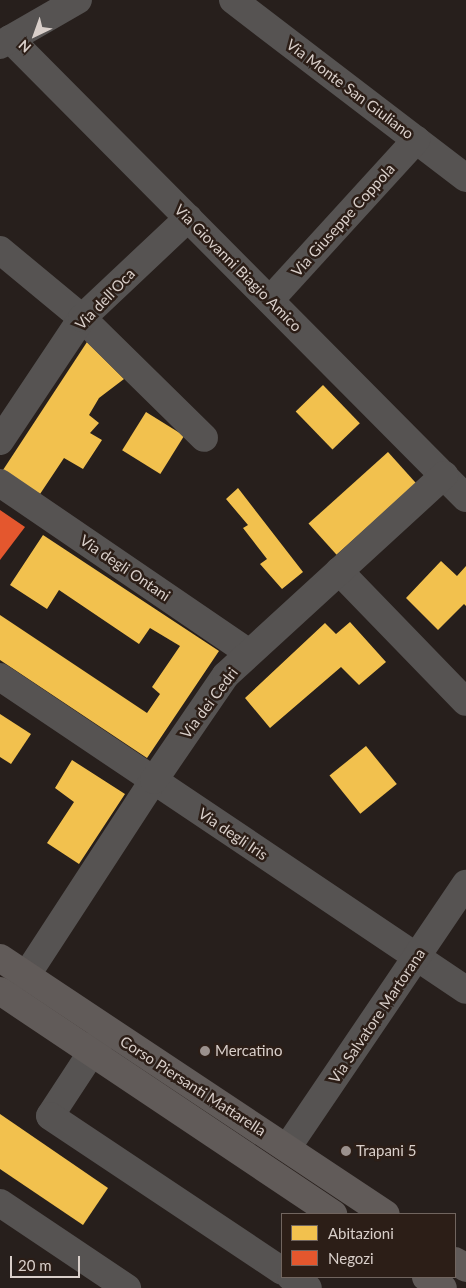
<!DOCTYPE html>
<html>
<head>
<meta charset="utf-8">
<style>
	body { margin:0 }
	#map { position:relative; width:466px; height:1288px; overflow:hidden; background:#271f1c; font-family:Lato,sans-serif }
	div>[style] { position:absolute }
	.homes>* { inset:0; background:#f2c14e; transform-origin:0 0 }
	.shops>* { inset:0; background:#e4572e }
	.minor>* { height:28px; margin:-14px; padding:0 14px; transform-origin:14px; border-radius:14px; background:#565352 }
	.major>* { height:28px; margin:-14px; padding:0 14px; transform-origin:14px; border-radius:14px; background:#615b59 }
	.dots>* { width:14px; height:14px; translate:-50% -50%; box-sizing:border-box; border:2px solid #2c1e17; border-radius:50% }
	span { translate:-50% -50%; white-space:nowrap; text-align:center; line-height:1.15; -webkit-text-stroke:5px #2c1e17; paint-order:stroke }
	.street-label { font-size:15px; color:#d9cfca }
	.poi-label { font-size:15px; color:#d9cfca }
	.left { translate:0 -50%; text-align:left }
	.legend { position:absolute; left:281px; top:1213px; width:175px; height:65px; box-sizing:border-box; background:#2c1e17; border:1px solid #71655f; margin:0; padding:6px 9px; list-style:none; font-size:15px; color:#d9cfca }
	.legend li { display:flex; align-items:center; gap:10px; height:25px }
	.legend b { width:25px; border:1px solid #71655f }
	.north { position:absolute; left:10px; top:10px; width:50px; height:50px; -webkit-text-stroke:4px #2c1e17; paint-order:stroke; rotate:222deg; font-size:14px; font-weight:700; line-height:20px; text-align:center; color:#d9cfca }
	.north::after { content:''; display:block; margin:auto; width:18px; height:22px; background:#d9cfca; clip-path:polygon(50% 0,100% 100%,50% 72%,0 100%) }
	.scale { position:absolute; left:10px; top:1256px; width:70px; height:22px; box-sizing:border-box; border:2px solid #d9cfca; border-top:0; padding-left:6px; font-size:15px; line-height:18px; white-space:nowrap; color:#d9cfca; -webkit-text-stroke:4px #2c1e17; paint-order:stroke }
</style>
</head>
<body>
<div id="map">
	<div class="homes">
		<div style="clip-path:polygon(87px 342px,124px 379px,99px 398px,89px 415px,99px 423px,90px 433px,102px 440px,83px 469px,64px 458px,40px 494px,3px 470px)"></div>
		<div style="left:323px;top:385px;width:53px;height:38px;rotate:46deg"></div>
		<div style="left:146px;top:412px;width:45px;height:45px;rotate:32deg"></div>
		<div style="left:388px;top:452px;width:42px;height:107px;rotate:48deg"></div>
		<div style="clip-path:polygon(238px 488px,303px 572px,282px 589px,260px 564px,267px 559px,243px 528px,248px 525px,226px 499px)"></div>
		<div style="clip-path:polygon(43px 535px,219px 651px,147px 758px,0 660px,0 615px,147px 713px,160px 694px,152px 687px,180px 646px,150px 628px,139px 644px,59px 590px,47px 609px,10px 585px)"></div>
		<div style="clip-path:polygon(441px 561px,457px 576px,466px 566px,466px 606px,464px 604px,438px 630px,406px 598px)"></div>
		<div style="clip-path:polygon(350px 622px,386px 662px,359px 685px,341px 667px,270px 728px,245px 698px,325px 623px,336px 634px)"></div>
		<div style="clip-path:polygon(0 714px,31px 734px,11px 764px,0 757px)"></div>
		<div style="left:366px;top:746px;width:49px;height:47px;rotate:51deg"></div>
		<div style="clip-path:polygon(72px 760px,125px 794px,79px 864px,47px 843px,74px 802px,55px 788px)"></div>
		<div style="clip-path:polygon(0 1114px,108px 1188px,83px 1225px,0 1169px)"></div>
	</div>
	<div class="shops">
		<div style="clip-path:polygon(0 510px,25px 527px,0 560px)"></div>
	</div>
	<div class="minor">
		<div style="left:233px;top:0;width:293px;rotate:37.4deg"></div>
		<div style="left:10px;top:39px;width:647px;rotate:45.19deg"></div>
		<div style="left:0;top:45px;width:90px;rotate:-30deg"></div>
		<div style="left:0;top:250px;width:107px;rotate:39.7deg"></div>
		<div style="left:82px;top:318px;width:171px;rotate:44.5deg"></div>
		<div style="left:270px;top:300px;width:217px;rotate:-47.6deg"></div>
		<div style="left:0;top:441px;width:148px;rotate:-56.3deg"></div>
		<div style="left:82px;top:318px;width:146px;rotate:-43.3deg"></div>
		<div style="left:0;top:483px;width:301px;rotate:34.3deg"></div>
		<div style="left:339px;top:571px;width:182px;rotate:45.9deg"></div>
		<div style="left:0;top:677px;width:561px;rotate:33.89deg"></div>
		<div style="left:26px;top:976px;width:234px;rotate:-56.9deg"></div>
		<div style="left:154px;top:780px;width:127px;rotate:-55.6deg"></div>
		<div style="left:226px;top:675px;width:296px;rotate:-42.5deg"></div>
		<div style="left:105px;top:1032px;width:100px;rotate:123.2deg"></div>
		<div style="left:50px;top:1116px;width:279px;rotate:33.7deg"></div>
		<div style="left:287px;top:1148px;width:319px;rotate:-55.9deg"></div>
		<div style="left:0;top:1203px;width:153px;rotate:33.8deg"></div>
		<div style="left:291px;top:1277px;width:20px;rotate:33deg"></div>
	</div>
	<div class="major">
		<div style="left:0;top:958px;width:463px;rotate:33.6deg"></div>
		<div style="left:0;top:991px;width:401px;rotate:33.8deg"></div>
		<div style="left:455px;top:1261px;width:13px;rotate:32deg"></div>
		<div style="left:426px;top:1277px;width:20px;rotate:33deg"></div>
	</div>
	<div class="dots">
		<div style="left:205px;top:1051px;background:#9b918d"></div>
		<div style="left:346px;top:1151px;background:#9b918d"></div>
	</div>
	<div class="street-label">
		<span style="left:350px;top:89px;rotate:37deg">Via Monte San Giuliano</span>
		<span style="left:343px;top:220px;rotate:-48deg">Via Giuseppe Coppola</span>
		<span style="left:238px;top:268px;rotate:45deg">Via Giovanni Biagio Amico</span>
		<span style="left:105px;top:299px;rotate:-46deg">Via dell'Oca</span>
		<span style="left:125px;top:568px;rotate:34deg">Via degli Ontani</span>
		<span style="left:209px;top:703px;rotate:-53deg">Via dei Cedri</span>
		<span style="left:233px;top:834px;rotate:34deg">Via degli Iris</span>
		<span style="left:377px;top:1016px;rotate:-56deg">Via Salvatore Martorana</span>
		<span style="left:193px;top:1086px;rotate:33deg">Corso Piersanti Mattarella</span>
	</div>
	<div class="poi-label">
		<span class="left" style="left:215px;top:1051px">Mercatino</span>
		<span class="left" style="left:356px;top:1151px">Trapani 5</span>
	</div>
	<ul class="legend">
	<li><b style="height:14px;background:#f2c14e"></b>Abitazioni</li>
	<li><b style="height:14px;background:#e4572e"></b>Negozi</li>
	</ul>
	<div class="north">N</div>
	<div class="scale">20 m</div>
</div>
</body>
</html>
